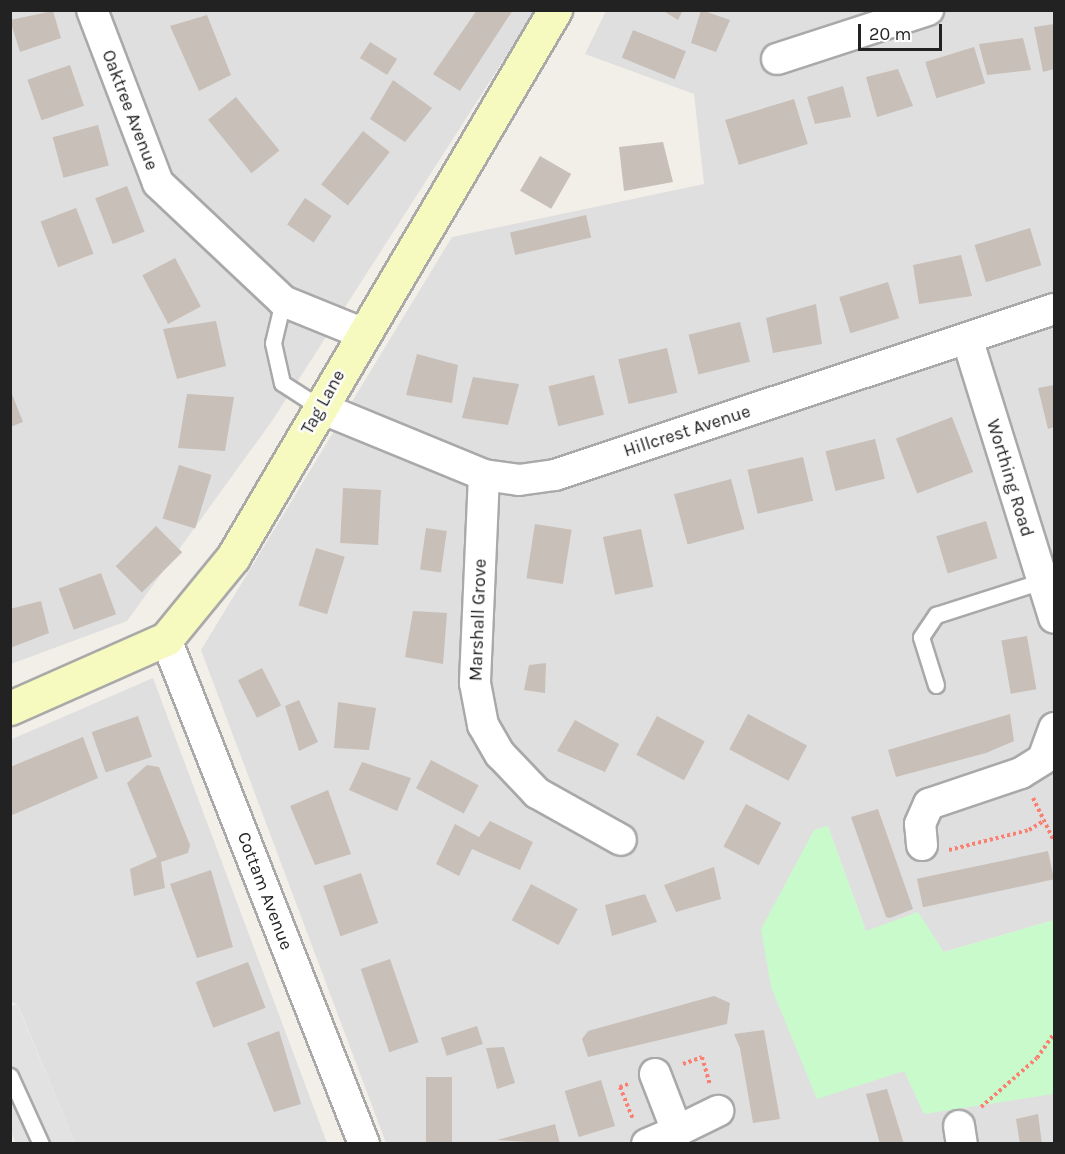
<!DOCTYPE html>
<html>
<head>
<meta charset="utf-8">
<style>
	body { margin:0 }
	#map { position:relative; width:1065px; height:1154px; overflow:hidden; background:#f2efe9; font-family:Karla,sans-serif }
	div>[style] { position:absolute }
	.residential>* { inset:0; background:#e0dfdf }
	.park>* { inset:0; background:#c8facc }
	.parking>* { inset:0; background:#e2e2e2 }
	.building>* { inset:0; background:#c7bfb8; transform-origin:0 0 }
	.path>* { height:4px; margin-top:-2px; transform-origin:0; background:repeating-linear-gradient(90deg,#fa8072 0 3px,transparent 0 6px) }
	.roads { filter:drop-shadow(2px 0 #a9a9a9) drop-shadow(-2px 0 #a9a9a9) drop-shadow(0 2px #a9a9a9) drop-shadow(0 -2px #a9a9a9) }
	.lane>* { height:15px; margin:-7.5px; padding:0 7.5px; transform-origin:7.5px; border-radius:7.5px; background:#fff }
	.street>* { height:30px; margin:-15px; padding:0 15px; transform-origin:15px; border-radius:15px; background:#fff }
	.secondary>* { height:33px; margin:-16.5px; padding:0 16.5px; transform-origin:16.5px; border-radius:16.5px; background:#f7fabf }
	span { translate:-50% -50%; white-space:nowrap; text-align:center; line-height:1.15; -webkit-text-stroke:4.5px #fff; paint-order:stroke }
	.street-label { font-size:18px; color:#222 }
	.frame { position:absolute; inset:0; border:12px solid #222; pointer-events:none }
	.scale { position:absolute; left:858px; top:24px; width:84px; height:27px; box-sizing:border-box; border:3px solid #222; border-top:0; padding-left:8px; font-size:18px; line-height:21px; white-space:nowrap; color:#222; -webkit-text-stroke:4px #fff; paint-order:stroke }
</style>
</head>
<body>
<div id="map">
	<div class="residential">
		<div style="clip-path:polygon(11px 11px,535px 11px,272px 421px,127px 621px,11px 664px)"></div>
		<div style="clip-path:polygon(606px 11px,1054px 11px,1054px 920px,944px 952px,866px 931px,828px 827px,904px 1071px,1054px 1094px,1054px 1143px,386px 1143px,201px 650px,452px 237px,704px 184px,694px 94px,585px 54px)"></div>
		<div style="clip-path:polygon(153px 678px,327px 1143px,75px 1143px,18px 1005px,11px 1001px,10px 740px)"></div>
	</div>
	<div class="park">
		<div style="clip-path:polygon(828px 826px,866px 931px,918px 912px,944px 952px,1054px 920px,1054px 1094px,924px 1114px,904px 1071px,817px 1099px,771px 987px,761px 929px,814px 830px)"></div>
	</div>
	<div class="parking">
		<div style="clip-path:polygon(17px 1004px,75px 1143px,16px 1143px,10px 1129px,10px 1007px)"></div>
	</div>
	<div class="building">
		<div style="clip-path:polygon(477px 10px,513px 10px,460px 91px,433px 74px)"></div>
		<div style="clip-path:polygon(662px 10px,683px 10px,678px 20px)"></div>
		<div style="clip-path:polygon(701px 10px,730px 20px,716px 52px,691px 43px)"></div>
		<div style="clip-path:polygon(53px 11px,61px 38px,20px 52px,10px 20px)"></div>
		<div style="clip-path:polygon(207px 15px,231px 75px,199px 91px,170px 26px)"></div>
		<div style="clip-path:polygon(1054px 24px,1054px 69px,1043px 72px,1034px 27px)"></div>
		<div style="left:633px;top:30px;width:57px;height:30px;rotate:22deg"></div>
		<div style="clip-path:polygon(1023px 38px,1031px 70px,987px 75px,979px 44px)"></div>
		<div style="left:370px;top:42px;width:32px;height:19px;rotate:32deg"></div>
		<div style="left:974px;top:47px;width:38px;height:51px;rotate:73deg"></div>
		<div style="left:70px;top:65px;width:43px;height:45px;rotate:71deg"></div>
		<div style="clip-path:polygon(898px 69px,913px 106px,877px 117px,866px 77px)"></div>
		<div style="clip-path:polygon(393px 80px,432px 108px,405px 142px,370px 119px)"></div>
		<div style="clip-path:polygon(843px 86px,851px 117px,815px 124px,807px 97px)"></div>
		<div style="left:236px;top:97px;width:69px;height:36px;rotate:51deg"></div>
		<div style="left:794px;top:99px;width:47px;height:72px;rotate:73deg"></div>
		<div style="left:98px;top:125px;width:42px;height:47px;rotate:75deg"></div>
		<div style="left:363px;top:131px;width:34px;height:68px;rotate:38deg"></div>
		<div style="clip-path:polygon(663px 142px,673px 182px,624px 191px,619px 147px)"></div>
		<div style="left:540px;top:156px;width:36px;height:40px;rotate:30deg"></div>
		<div style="left:127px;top:186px;width:49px;height:34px;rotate:69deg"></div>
		<div style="left:305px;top:198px;width:32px;height:32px;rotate:34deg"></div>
		<div style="left:76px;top:208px;width:49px;height:38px;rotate:69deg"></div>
		<div style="left:586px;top:215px;width:23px;height:78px;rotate:77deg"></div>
		<div style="left:1030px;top:228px;width:39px;height:58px;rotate:73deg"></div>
		<div style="clip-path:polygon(961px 255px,972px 296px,919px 304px,913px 265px)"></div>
		<div style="left:175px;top:258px;width:55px;height:37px;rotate:62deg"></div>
		<div style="left:888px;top:282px;width:38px;height:51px;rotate:73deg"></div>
		<div style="clip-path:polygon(816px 304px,822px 344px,773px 353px,766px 318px)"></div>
		<div style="clip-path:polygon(216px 321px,226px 366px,177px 379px,163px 329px)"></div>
		<div style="left:740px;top:322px;width:41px;height:53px;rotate:76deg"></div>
		<div style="left:667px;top:348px;width:46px;height:50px;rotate:77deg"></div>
		<div style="clip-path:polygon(417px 354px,458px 365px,452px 403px,406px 395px)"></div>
		<div style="left:594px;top:375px;width:41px;height:47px;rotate:76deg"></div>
		<div style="clip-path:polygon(473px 377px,519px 384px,508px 425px,462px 418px)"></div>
		<div style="clip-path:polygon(1054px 385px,1054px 427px,1048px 429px,1038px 388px)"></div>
		<div style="clip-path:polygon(10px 389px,23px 422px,10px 427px)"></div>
		<div style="clip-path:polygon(187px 394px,234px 397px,225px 451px,178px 448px)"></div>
		<div style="left:952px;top:417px;width:59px;height:60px;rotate:69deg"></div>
		<div style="left:875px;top:439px;width:41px;height:51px;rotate:76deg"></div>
		<div style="left:803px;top:457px;width:45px;height:57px;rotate:77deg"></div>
		<div style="left:179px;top:465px;width:34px;height:56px;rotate:17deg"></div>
		<div style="left:731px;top:479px;width:52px;height:59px;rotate:75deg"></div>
		<div style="left:343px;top:488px;width:38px;height:55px;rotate:3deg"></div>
		<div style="left:986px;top:521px;width:39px;height:52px;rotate:73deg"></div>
		<div style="left:535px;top:524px;width:37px;height:55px;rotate:9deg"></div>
		<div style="left:156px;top:526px;width:37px;height:57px;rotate:45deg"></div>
		<div style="left:426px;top:528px;width:21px;height:42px;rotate:8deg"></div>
		<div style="left:641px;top:529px;width:59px;height:39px;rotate:78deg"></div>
		<div style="left:316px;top:548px;width:30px;height:60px;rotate:17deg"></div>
		<div style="left:101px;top:573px;width:44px;height:45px;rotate:70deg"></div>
		<div style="clip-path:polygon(41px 601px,49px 633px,10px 648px,10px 609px)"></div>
		<div style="clip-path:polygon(413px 611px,447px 613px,443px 664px,405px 657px)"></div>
		<div style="left:1027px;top:636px;width:54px;height:26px;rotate:80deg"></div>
		<div style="clip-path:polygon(546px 663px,545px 693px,524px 690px,529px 665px)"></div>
		<div style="left:262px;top:668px;width:42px;height:27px;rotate:63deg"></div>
		<div style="clip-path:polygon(299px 700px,318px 742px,299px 751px,285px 706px)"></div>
		<div style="clip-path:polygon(338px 702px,376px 708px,369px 750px,334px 748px)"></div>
		<div style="left:748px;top:714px;width:67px;height:40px;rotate:28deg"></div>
		<div style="clip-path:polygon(1010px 714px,1014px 741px,986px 753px,896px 777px,888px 750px)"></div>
		<div style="left:138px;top:716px;width:43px;height:49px;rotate:71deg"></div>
		<div style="left:657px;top:716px;width:54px;height:44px;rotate:28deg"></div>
		<div style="clip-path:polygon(575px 720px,619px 744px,605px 772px,557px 751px)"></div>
		<div style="clip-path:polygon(83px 737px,98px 778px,10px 816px,10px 767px)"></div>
		<div style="left:431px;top:760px;width:54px;height:32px;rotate:28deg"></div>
		<div style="clip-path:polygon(362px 762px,411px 778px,397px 811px,349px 790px)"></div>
		<div style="clip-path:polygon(147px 765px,159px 767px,190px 845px,188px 853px,161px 862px,165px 888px,134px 896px,130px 869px,157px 857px,127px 783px)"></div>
		<div style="clip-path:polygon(328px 790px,351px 854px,315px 865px,290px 806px)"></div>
		<div style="left:746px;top:804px;width:40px;height:48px;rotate:28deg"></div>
		<div style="clip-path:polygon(878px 809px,913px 909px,890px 918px,886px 917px,851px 817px)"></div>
		<div style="clip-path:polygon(490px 821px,533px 842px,520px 870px,472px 849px,459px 876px,436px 864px,455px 824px,479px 837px)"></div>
		<div style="left:1048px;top:851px;width:29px;height:134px;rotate:78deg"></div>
		<div style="clip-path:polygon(714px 867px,721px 899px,676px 912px,664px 885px)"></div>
		<div style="clip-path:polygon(211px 870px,233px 947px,197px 958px,170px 884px)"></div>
		<div style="left:361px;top:873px;width:53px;height:40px;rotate:71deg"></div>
		<div style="left:531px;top:884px;width:53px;height:41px;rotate:28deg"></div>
		<div style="clip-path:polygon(645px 894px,657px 922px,612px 936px,605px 905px)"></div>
		<div style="left:390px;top:959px;width:88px;height:31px;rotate:71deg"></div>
		<div style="left:248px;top:962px;width:49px;height:56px;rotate:69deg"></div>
		<div style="clip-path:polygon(714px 996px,730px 1003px,727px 1024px,588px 1057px,582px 1039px,588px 1031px)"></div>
		<div style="left:477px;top:1026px;width:19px;height:38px;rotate:72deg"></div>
		<div style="clip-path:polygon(764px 1030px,780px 1119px,753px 1123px,740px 1048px,734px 1034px)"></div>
		<div style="clip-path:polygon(279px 1031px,301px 1104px,274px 1112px,247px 1043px)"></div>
		<div style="clip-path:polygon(504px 1047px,515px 1083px,497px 1089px,486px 1048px)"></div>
		<div style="left:426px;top:1077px;width:26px;height:67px"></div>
		<div style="left:601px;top:1080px;width:48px;height:38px;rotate:73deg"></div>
		<div style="clip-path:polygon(887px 1089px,904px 1144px,880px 1144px,866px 1094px)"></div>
		<div style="clip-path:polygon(1038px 1114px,1042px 1144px,1020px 1144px,1016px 1119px)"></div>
		<div style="clip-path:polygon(555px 1124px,560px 1144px,497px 1140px)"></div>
	</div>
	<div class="path">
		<div style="left:1033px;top:798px;width:48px;rotate:64deg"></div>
		<div style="left:949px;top:850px;width:82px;rotate:-14deg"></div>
		<div style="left:1029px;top:830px;width:19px;rotate:-32deg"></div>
		<div style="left:683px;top:1064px;width:20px;rotate:-20deg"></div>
		<div style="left:702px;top:1057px;width:29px;rotate:74deg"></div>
		<div style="left:628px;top:1084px;width:9px;rotate:159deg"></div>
		<div style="left:620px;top:1087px;width:35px;rotate:68deg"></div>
		<div style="left:981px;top:1107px;width:74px;rotate:-41.2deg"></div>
		<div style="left:1037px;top:1058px;width:29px;rotate:-55deg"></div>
	</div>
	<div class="roads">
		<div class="lane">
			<div style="left:283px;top:301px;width:43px;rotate:103.4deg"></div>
			<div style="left:273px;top:343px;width:41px;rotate:77.3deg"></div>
			<div style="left:282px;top:383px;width:46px;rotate:32.7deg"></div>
			<div style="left:936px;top:685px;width:50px;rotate:-107.4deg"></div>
			<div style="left:921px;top:637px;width:27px;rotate:-56deg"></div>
			<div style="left:936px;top:615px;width:111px;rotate:-17.8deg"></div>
			<div style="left:10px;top:1076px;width:75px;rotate:65.5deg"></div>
		</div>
		<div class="street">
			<div style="left:92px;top:10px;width:185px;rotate:69.1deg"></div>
			<div style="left:158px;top:183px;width:172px;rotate:43.3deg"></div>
			<div style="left:283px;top:301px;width:85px;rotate:22.1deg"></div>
			<div style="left:777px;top:59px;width:159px;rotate:-18deg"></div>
			<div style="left:967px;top:338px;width:293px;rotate:72.7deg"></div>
			<div style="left:321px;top:408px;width:176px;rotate:22.3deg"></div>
			<div style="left:484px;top:475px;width:35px;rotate:8deg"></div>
			<div style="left:519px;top:480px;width:36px;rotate:-8deg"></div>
			<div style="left:555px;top:475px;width:526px;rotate:-18.4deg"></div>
			<div style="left:484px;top:475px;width:208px;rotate:92.5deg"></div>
			<div style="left:475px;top:683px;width:43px;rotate:79.2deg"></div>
			<div style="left:483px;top:725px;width:34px;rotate:60deg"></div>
			<div style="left:500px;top:754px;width:54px;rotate:46.5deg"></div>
			<div style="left:537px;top:793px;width:96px;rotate:29.2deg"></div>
			<div style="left:166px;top:639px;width:542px;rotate:68.59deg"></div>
			<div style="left:922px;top:845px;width:21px;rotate:-95deg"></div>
			<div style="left:920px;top:824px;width:22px;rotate:-66deg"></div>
			<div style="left:929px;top:804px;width:97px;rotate:-18.6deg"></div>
			<div style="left:1021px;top:773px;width:26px;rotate:-32deg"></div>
			<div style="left:1043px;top:759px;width:33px;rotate:-70deg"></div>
			<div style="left:655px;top:1074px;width:61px;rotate:68.9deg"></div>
			<div style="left:677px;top:1131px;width:46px;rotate:-26deg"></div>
			<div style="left:959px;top:1126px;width:18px;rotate:81deg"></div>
			<div style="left:647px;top:1144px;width:33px;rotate:-23deg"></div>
		</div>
		<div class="secondary">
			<div style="left:10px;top:708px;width:171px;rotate:-23.9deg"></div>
			<div style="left:166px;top:639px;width:106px;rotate:-50.7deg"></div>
			<div style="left:233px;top:557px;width:635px;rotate:-59.52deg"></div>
		</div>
	</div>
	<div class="street-label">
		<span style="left:130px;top:110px;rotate:69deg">Oaktree Avenue</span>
		<span style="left:323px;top:402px;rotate:-61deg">Tag Lane</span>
		<span style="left:687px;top:431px;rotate:-18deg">Hillcrest Avenue</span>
		<span style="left:1010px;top:478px;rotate:73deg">Worthing Road</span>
		<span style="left:478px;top:620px;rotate:-88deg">Marshall Grove</span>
		<span style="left:265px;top:891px;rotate:69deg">Cottam Avenue</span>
	</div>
	<div class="frame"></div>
	<div class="scale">20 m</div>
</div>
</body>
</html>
